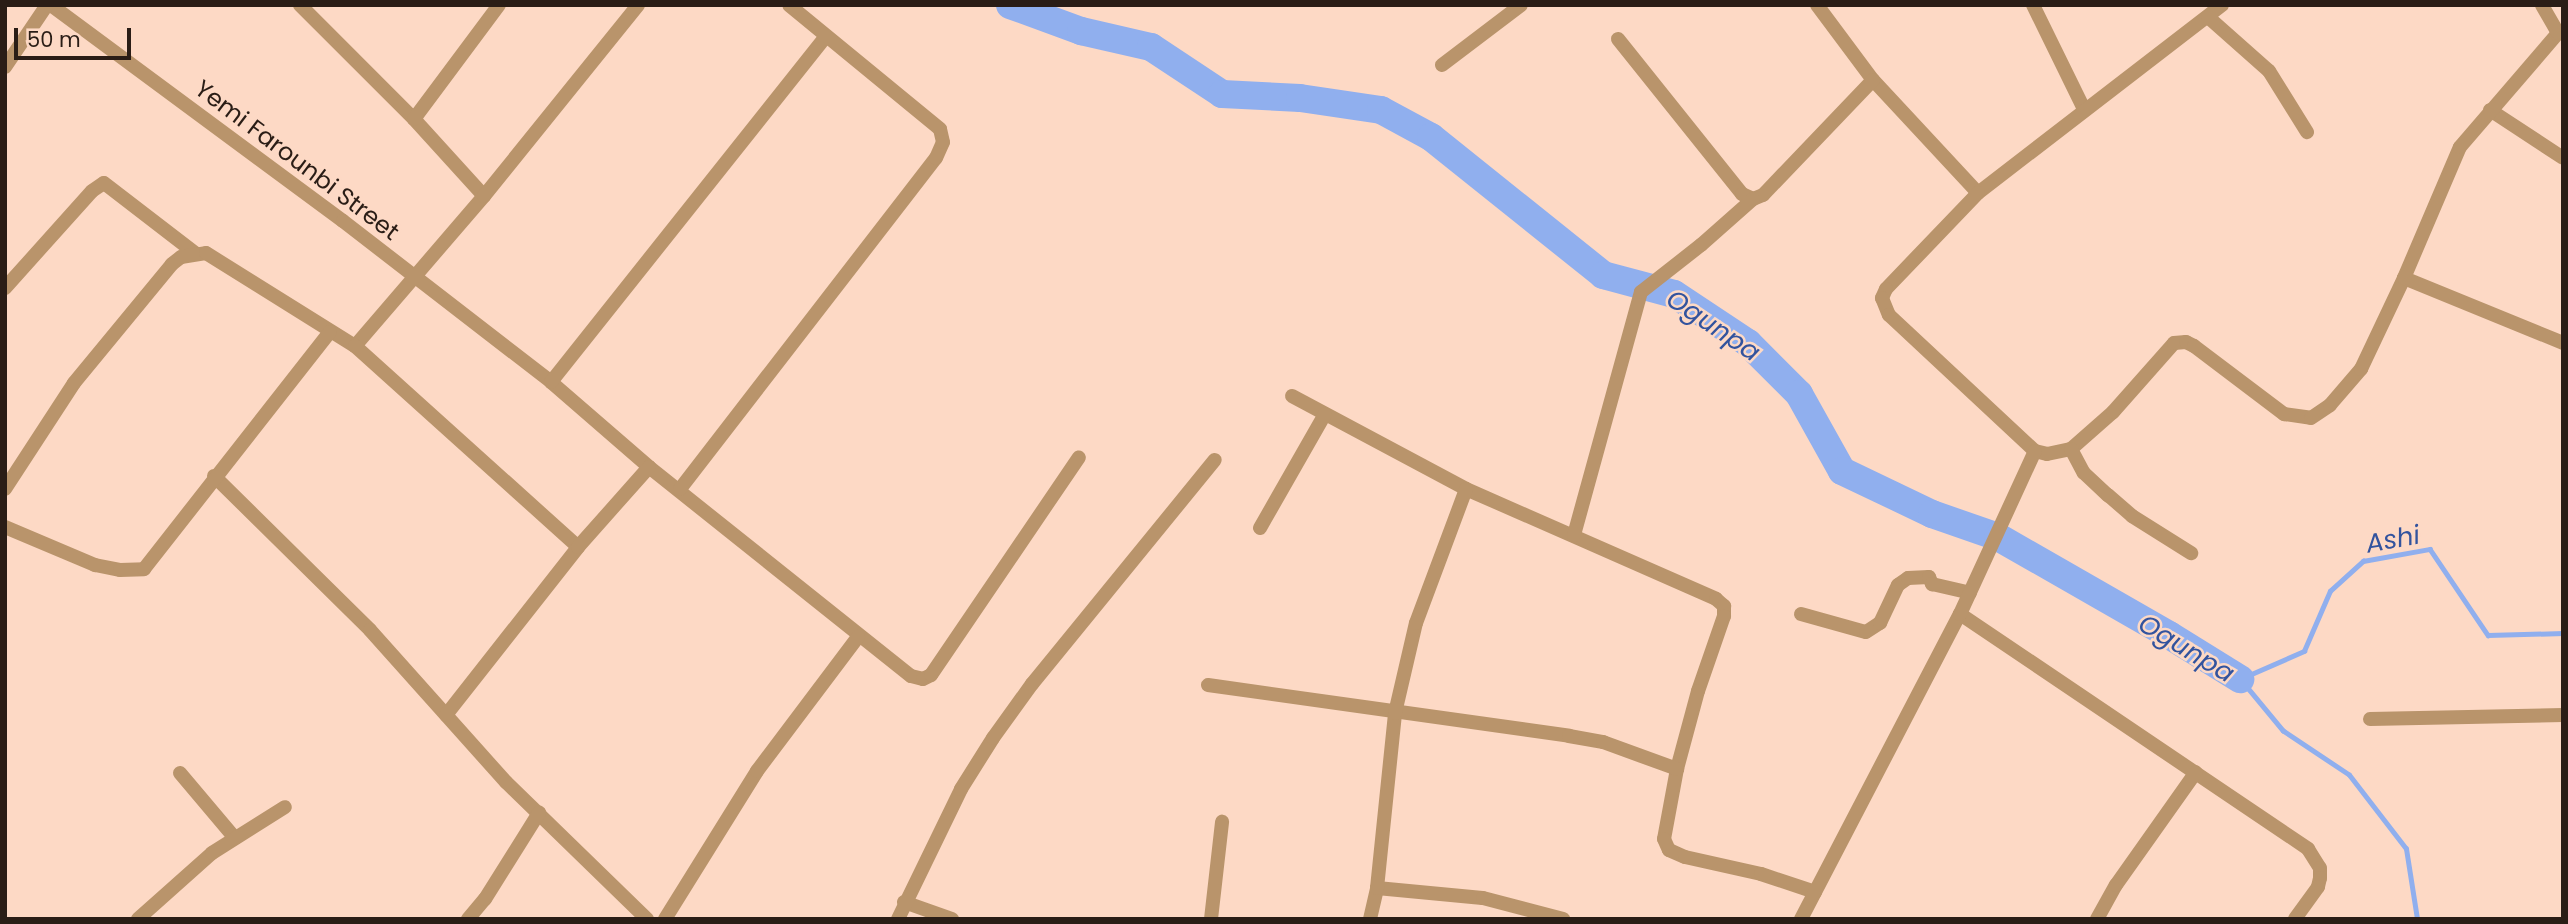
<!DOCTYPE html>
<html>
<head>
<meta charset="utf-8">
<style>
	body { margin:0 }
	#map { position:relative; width:2568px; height:924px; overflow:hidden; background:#fdd9c5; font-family:Poppins,sans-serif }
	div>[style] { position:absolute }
	.stream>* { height:4.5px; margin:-2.25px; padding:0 2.25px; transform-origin:2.25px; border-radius:2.25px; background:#90afee }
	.river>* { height:28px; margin:-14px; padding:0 14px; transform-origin:14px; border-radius:14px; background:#90afee }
	.street>* { height:14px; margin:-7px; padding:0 7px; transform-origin:7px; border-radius:7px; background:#b9946b }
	span { translate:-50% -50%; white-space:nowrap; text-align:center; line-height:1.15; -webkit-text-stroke:5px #fdd9c5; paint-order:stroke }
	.street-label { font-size:24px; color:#2a1d16 }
	.water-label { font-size:26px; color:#32539e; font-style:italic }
	.frame { position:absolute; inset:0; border:7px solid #2a1d16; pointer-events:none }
	.scale { position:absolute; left:14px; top:28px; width:117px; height:32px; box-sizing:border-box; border:4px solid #2a1d16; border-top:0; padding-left:9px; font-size:21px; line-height:24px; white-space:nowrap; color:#2a1d16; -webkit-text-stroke:5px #fdd9c5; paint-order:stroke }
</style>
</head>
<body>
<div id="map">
	<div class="stream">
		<div style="left:2417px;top:919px;width:71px;rotate:-98.9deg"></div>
		<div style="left:2406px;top:849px;width:93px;rotate:-127.6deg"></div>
		<div style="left:2349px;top:775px;width:79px;rotate:-146.3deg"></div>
		<div style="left:2283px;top:731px;width:67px;rotate:-129.6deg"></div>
		<div style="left:2240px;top:679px;width:70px;rotate:-23.6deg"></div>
		<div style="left:2304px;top:651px;width:65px;rotate:-66.6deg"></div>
		<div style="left:2330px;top:591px;width:45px;rotate:-42.3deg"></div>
		<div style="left:2363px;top:561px;width:68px;rotate:-10.2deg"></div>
		<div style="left:2430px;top:549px;width:104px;rotate:56deg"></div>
		<div style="left:2488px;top:635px;width:75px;rotate:-1.5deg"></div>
	</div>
	<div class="river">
		<div style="left:1010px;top:5px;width:76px;rotate:20.1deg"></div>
		<div style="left:1081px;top:31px;width:72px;rotate:12.9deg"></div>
		<div style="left:1151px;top:47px;width:85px;rotate:33.5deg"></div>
		<div style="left:1222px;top:94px;width:78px;rotate:2.9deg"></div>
		<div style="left:1300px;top:98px;width:82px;rotate:8.4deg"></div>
		<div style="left:1381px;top:110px;width:57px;rotate:28.4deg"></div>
		<div style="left:1431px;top:137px;width:221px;rotate:38.7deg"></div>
		<div style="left:1603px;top:275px;width:73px;rotate:15deg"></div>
		<div style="left:1674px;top:294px;width:89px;rotate:33.5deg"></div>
		<div style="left:1748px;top:343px;width:72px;rotate:45deg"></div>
		<div style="left:1799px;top:394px;width:88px;rotate:60.8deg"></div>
		<div style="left:1842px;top:471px;width:100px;rotate:25.5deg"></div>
		<div style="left:1932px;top:514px;width:70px;rotate:19.2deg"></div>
		<div style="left:1998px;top:537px;width:197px;rotate:29.8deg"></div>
		<div style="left:2169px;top:635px;width:84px;rotate:31.8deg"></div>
	</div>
	<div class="street">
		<div style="left:51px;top:5px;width:363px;rotate:36.5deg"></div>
		<div style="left:343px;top:221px;width:263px;rotate:37.7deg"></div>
		<div style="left:551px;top:382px;width:130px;rotate:40.9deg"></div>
		<div style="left:649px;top:467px;width:335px;rotate:38.6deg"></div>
		<div style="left:911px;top:676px;width:12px;rotate:14deg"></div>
		<div style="left:923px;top:679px;width:9px;rotate:-27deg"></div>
		<div style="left:931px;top:675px;width:263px;rotate:-55.8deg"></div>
		<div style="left:300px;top:5px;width:161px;rotate:45deg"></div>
		<div style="left:414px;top:119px;width:104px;rotate:47.7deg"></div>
		<div style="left:1817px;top:5px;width:94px;rotate:53.3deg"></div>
		<div style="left:1873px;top:80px;width:154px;rotate:47.1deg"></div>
		<div style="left:2033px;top:5px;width:116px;rotate:63.9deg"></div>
		<div style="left:2222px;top:5px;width:308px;rotate:142.4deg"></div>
		<div style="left:1978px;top:193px;width:133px;rotate:133.8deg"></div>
		<div style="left:1886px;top:289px;width:10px;rotate:114deg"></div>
		<div style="left:1882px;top:298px;width:18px;rotate:68deg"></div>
		<div style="left:1889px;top:315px;width:200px;rotate:43deg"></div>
		<div style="left:2035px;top:451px;width:12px;rotate:14deg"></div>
		<div style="left:2047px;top:454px;width:25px;rotate:-12deg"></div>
		<div style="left:2071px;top:449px;width:56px;rotate:-41.4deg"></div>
		<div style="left:2113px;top:412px;width:92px;rotate:-48.5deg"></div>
		<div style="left:2174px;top:343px;width:12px;rotate:-5deg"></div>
		<div style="left:2186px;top:342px;width:9px;rotate:27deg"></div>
		<div style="left:2194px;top:346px;width:113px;rotate:37.1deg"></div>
		<div style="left:2284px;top:414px;width:27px;rotate:8deg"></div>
		<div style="left:2311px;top:418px;width:23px;rotate:-34deg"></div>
		<div style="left:2330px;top:405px;width:48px;rotate:-49.3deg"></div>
		<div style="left:2361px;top:369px;width:101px;rotate:-64.7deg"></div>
		<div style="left:2404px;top:278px;width:172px;rotate:22.2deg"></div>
		<div style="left:2208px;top:17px;width:81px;rotate:41.5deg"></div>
		<div style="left:2269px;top:71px;width:72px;rotate:58.1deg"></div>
		<div style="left:1618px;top:39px;width:198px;rotate:51.3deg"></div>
		<div style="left:1742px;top:194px;width:12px;rotate:24deg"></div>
		<div style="left:1753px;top:199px;width:11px;rotate:-22deg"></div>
		<div style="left:1763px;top:195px;width:159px;rotate:-46.3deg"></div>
		<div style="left:1442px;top:65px;width:99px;rotate:-37.2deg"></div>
		<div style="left:5px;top:67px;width:75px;rotate:-55.9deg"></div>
		<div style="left:2490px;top:110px;width:87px;rotate:33.3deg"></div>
		<div style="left:414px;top:119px;width:142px;rotate:-53.3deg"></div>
		<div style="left:2404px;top:278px;width:142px;rotate:-66.9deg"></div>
		<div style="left:2460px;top:147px;width:150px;rotate:-49.3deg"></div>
		<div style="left:2558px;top:33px;width:32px;rotate:-120deg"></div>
		<div style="left:5px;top:288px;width:130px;rotate:-48.1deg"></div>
		<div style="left:92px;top:191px;width:14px;rotate:-34deg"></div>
		<div style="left:104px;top:183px;width:115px;rotate:37.6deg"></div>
		<div style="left:355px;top:346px;width:198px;rotate:-49.3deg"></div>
		<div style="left:484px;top:196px;width:245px;rotate:-51.1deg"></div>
		<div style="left:551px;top:382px;width:441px;rotate:-51.5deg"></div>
		<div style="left:1292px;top:396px;width:197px;rotate:28.1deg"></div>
		<div style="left:1466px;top:489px;width:273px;rotate:23.7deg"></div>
		<div style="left:1716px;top:599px;width:11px;rotate:41deg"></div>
		<div style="left:1724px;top:606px;width:10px;rotate:90deg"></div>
		<div style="left:1724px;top:616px;width:79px;rotate:109.1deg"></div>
		<div style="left:1698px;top:691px;width:81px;rotate:105.1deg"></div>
		<div style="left:1677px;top:769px;width:71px;rotate:100.5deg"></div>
		<div style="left:1664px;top:839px;width:12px;rotate:66deg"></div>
		<div style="left:1669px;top:850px;width:17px;rotate:24deg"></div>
		<div style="left:1685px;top:857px;width:78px;rotate:12.6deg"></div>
		<div style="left:1761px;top:874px;width:57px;rotate:18.4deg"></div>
		<div style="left:2071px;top:449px;width:27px;rotate:62deg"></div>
		<div style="left:2084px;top:473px;width:33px;rotate:43deg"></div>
		<div style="left:2108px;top:495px;width:32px;rotate:41deg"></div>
		<div style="left:2132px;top:516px;width:70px;rotate:32.1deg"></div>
		<div style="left:214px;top:476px;width:219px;rotate:44.6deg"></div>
		<div style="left:370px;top:630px;width:204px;rotate:48.2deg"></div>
		<div style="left:506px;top:782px;width:197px;rotate:44.2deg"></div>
		<div style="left:5px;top:489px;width:126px;rotate:-56.9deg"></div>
		<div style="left:74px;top:383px;width:154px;rotate:-50.5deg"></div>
		<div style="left:172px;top:264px;width:11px;rotate:-38deg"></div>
		<div style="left:181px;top:257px;width:25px;rotate:-9deg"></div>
		<div style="left:206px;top:253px;width:176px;rotate:32deg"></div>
		<div style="left:355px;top:346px;width:300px;rotate:42deg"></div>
		<div style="left:680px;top:489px;width:418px;rotate:-52.3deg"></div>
		<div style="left:936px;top:158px;width:17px;rotate:-66deg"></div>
		<div style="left:943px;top:142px;width:13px;rotate:-103deg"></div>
		<div style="left:940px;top:129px;width:195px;rotate:-140.6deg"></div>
		<div style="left:5px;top:527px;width:98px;rotate:22.9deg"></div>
		<div style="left:95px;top:565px;width:25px;rotate:11deg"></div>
		<div style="left:120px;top:570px;width:24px;rotate:-2deg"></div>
		<div style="left:144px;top:569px;width:301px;rotate:-51.9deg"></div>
		<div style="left:1260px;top:528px;width:131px;rotate:-60.3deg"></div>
		<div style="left:1574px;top:535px;width:252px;rotate:-74.6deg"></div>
		<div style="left:1641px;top:292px;width:76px;rotate:-38.1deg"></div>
		<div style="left:1701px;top:245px;width:69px;rotate:-41.5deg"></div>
		<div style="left:1801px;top:614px;width:67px;rotate:15.5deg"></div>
		<div style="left:1866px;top:632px;width:17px;rotate:-33deg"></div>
		<div style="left:1880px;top:623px;width:42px;rotate:-64.7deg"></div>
		<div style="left:1898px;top:585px;width:12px;rotate:-35deg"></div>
		<div style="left:1908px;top:578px;width:21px;rotate:-3deg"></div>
		<div style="left:1929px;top:577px;width:8px;rotate:67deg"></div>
		<div style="left:1932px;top:584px;width:39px;rotate:13deg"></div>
		<div style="left:1960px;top:614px;width:420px;rotate:34deg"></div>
		<div style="left:2308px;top:849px;width:22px;rotate:58deg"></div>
		<div style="left:2320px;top:868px;width:10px;rotate:90deg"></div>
		<div style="left:2320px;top:878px;width:9px;rotate:103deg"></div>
		<div style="left:2318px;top:887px;width:39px;rotate:126deg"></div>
		<div style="left:1208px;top:685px;width:365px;rotate:8deg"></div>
		<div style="left:1569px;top:736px;width:35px;rotate:10deg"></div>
		<div style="left:1603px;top:742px;width:79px;rotate:20deg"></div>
		<div style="left:446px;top:715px;width:214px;rotate:-51.8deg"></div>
		<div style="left:578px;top:547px;width:107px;rotate:-48.4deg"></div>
		<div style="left:2370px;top:719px;width:193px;rotate:-1.2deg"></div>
		<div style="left:180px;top:773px;width:85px;rotate:49.8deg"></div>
		<div style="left:1377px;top:888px;width:106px;rotate:5.4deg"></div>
		<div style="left:1483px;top:898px;width:83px;rotate:14.7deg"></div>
		<div style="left:904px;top:902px;width:51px;rotate:19.5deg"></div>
		<div style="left:138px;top:919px;width:99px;rotate:-41.7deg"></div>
		<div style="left:212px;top:853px;width:86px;rotate:-32.2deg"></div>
		<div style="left:468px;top:919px;width:26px;rotate:-50deg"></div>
		<div style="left:485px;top:899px;width:102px;rotate:-57.9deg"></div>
		<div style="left:665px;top:919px;width:174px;rotate:-58.1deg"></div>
		<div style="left:757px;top:771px;width:168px;rotate:-53deg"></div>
		<div style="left:898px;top:919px;width:144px;rotate:-64.1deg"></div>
		<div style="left:961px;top:789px;width:60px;rotate:-57.9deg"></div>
		<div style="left:993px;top:738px;width:67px;rotate:-54.2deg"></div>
		<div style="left:1032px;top:684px;width:289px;rotate:-50.8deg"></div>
		<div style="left:1211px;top:919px;width:98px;rotate:-83.5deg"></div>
		<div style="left:1370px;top:919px;width:32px;rotate:-77deg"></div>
		<div style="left:1377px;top:888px;width:176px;rotate:-84.1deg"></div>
		<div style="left:1395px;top:713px;width:92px;rotate:-76.9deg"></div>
		<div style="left:1416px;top:623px;width:143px;rotate:-69.5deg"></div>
		<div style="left:1801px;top:919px;width:344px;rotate:-62.5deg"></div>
		<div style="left:1960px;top:614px;width:179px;rotate:-65.3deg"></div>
		<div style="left:2097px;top:919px;width:39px;rotate:-61deg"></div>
		<div style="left:2116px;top:885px;width:138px;rotate:-54.7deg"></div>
	</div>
	<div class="street-label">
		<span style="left:297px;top:160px;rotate:37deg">Yemi Farounbi Street</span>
	</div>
	<div class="water-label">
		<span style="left:1713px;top:326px;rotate:34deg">Ogunpa</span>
		<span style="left:2393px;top:540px;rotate:-10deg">Ashi</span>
		<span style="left:2186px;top:649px;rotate:31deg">Ogunpa</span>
	</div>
	<div class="frame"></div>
	<div class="scale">50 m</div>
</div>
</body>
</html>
